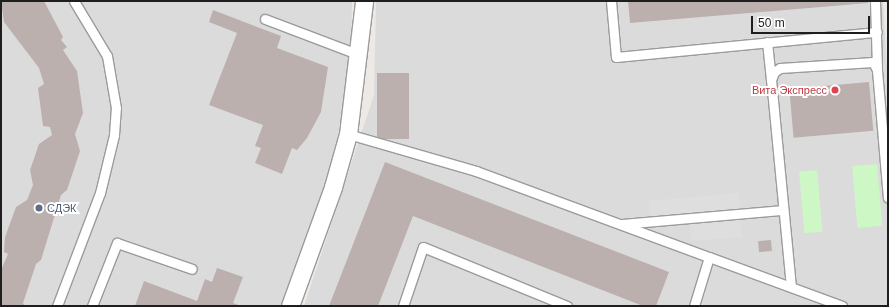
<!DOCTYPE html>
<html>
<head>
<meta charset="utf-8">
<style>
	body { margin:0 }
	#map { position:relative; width:889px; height:307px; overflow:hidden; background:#efe9e5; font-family:Arial,sans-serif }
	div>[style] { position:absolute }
	.residential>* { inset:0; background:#dcdbdc }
	.park>* { inset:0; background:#cdf7c4; transform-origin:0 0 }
	.parking>* { inset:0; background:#dedede }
	.building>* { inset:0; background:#bbb0ae; transform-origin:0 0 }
	.roads { filter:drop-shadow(1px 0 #9b9b9b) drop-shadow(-1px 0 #9b9b9b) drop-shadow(0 1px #9b9b9b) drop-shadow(0 -1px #9b9b9b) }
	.service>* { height:9px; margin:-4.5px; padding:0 4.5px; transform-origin:4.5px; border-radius:4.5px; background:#fff }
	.minor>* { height:17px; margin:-8.5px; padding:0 8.5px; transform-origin:8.5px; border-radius:8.5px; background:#fff }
	.dots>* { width:11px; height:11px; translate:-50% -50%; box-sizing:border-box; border:2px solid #fff; border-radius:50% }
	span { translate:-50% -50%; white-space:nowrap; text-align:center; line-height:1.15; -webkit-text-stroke:4px #fff; paint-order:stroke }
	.health-label { font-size:11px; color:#be3a42 }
	.right { translate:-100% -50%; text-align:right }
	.service-label { font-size:11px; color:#4e5e75 }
	.left { translate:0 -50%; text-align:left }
	.frame { position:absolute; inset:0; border:2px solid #1e1e1e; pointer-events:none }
	.scale { position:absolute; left:751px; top:16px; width:119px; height:18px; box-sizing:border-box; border:2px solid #1e1e1e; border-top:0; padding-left:5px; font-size:12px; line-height:14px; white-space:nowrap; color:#1e1e1e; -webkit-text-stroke:3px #fff; paint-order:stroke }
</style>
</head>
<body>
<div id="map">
	<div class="residential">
		<div style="clip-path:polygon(1px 1px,352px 1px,351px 57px,333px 166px,281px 306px,1px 306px)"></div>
		<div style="clip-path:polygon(376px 1px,883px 1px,888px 83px,888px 306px,304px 306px,374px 95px)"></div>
	</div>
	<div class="park">
		<div style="left:877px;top:164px;width:62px;height:25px;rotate:85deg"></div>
		<div style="left:817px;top:170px;width:62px;height:18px;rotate:85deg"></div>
	</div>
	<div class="parking">
		<div style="clip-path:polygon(739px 193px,742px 237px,691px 241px,689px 214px,650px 217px,649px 201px)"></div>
	</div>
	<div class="building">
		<div style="clip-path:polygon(1px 1px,44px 1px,63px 37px,61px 40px,67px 47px,63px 50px,77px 71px,83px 113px,75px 134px,80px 151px,67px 190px,61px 195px,41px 260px,36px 264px,23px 303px,25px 306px,1px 306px,1px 270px,8px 254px,4px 252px,5px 237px,16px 207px,27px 200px,33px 185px,30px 170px,39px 144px,52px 135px,50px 127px,43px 126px,38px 88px,44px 84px,39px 68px,4px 22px)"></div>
		<div style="clip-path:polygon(628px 1px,868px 1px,868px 3px,630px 23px)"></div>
		<div style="clip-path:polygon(213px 10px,281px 36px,277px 48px,328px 67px,321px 112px,307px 138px,297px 150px,292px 148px,282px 174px,255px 163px,261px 148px,255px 146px,263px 125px,209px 105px,237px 33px,209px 22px)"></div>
		<div style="left:377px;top:73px;width:32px;height:66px"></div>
		<div style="left:869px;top:82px;width:49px;height:80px;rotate:85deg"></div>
		<div style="clip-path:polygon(385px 162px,669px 272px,656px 306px,643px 306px,413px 216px,378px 306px,329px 306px)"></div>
		<div style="left:771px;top:240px;width:11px;height:13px;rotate:85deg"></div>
		<div style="clip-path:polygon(217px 268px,243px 277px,233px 303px,241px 306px,135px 306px,144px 281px,197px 301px,205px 279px,212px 282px)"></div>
	</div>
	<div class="roads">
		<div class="service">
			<div style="left:611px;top:1px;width:56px;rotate:84.9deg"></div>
			<div style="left:616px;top:57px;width:262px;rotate:-5.5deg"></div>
			<div style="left:875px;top:1px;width:66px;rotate:88.3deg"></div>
			<div style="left:265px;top:19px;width:102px;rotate:20.8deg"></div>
			<div style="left:767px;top:42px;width:37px;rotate:84deg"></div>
			<div style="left:348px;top:134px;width:133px;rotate:16.1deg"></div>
			<div style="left:476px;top:171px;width:248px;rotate:20.3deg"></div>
			<div style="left:622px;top:224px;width:162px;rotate:-5deg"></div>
			<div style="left:791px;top:287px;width:208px;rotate:-95.5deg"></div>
			<div style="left:771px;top:80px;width:9px;rotate:-69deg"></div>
			<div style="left:774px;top:72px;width:7px;rotate:-34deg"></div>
			<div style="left:780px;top:68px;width:93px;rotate:-3.7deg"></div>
			<div style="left:873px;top:62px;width:9px;rotate:63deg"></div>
			<div style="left:877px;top:70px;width:128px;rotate:85.1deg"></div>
			<div style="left:57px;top:306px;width:121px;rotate:-69.2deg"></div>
			<div style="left:100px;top:193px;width:60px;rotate:-76.4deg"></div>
			<div style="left:114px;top:135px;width:27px;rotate:-86deg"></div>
			<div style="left:116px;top:108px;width:53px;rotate:-99.8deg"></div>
			<div style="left:107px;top:56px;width:64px;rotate:-121deg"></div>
			<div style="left:92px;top:306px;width:68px;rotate:-68.4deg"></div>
			<div style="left:117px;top:243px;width:79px;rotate:19.1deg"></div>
			<div style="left:403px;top:306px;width:62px;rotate:-71.3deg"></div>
			<div style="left:423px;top:247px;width:156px;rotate:22.3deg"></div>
			<div style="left:694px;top:306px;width:51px;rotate:-73deg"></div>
			<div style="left:709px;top:257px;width:142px;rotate:20.2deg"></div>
		</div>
		<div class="minor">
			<div style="left:290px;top:306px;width:127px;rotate:-70.1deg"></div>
			<div style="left:333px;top:187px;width:55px;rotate:-74.2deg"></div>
			<div style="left:348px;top:134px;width:134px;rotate:-83.1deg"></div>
		</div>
	</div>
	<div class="dots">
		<div style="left:835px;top:90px;background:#e0444e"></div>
		<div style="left:39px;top:208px;background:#5c6f8a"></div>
	</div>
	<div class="health-label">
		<span class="right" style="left:827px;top:90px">Вита Экспресс</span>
	</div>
	<div class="service-label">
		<span class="left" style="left:47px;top:208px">СДЭК</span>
	</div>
	<div class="frame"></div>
	<div class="scale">50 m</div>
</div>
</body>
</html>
